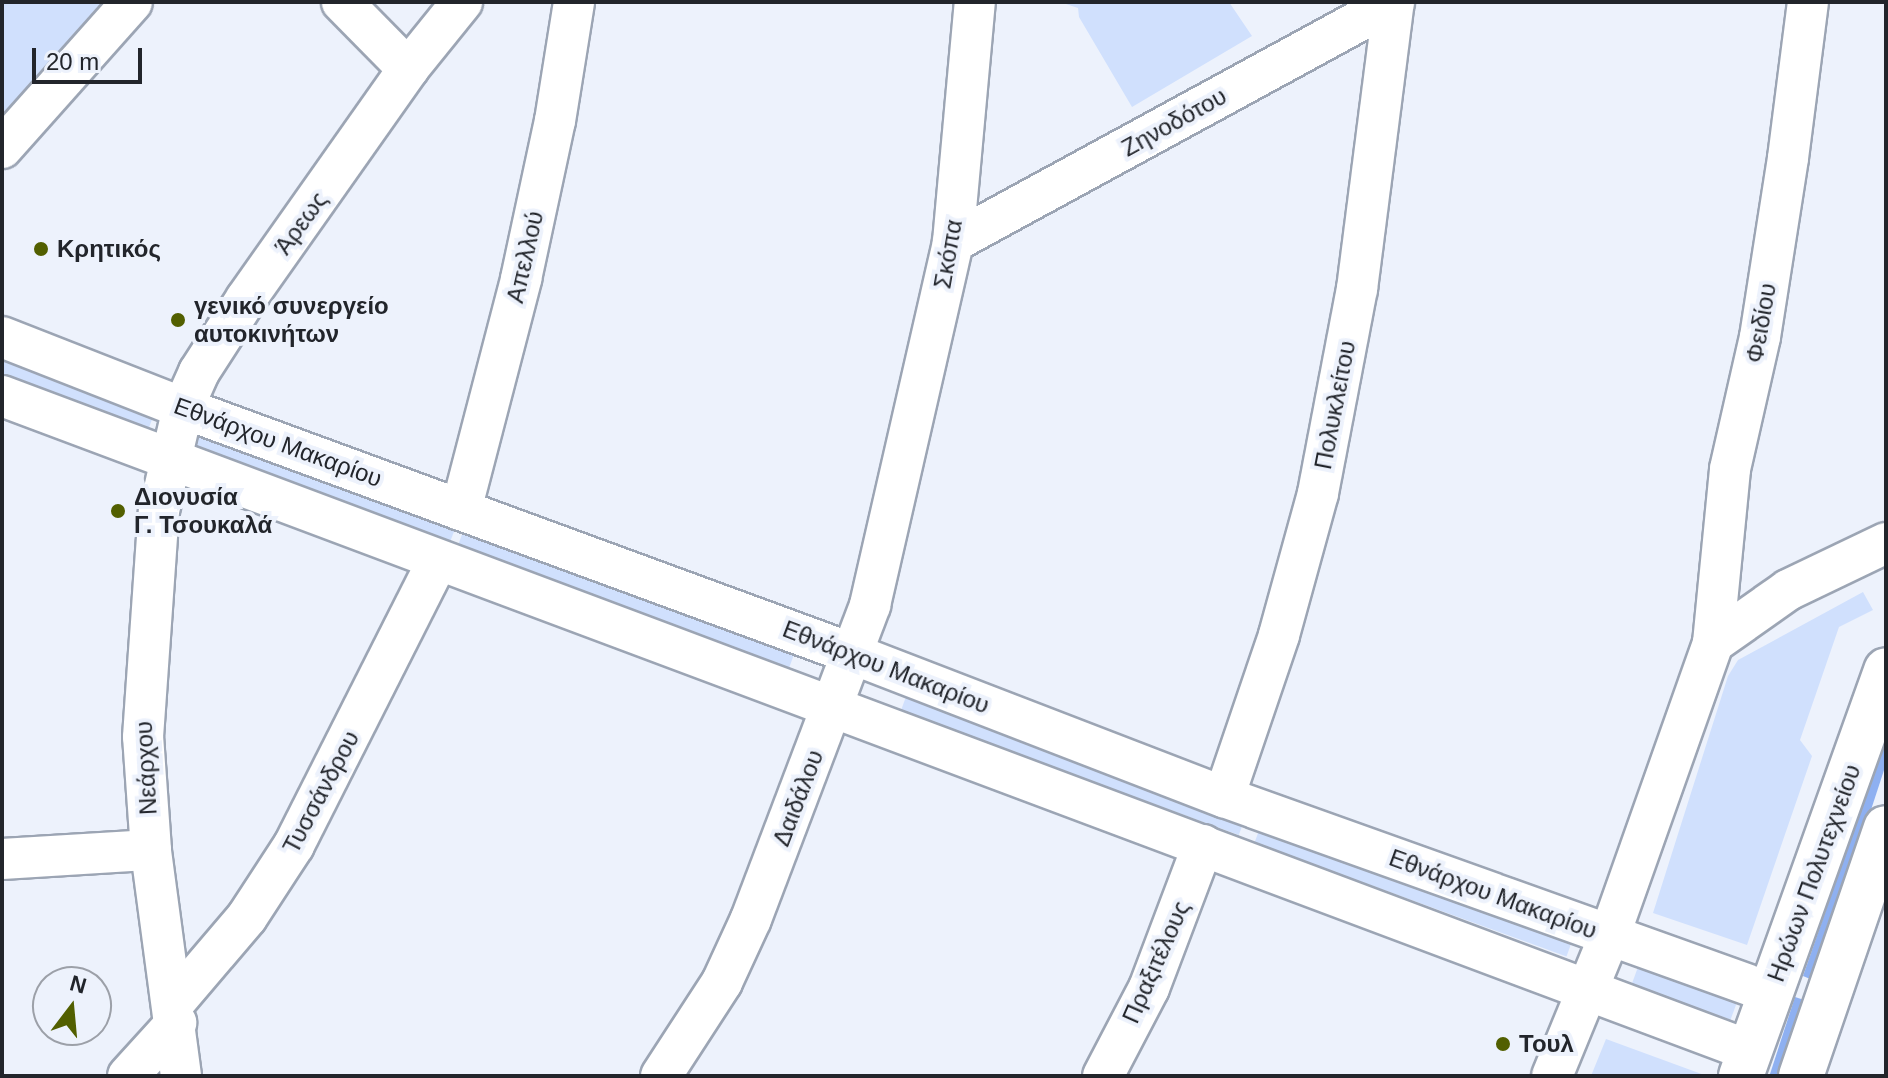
<!DOCTYPE html>
<html>
<head>
<meta charset="utf-8">
<style>
	body { margin:0 }
	#map { position:relative; width:1888px; height:1078px; overflow:hidden; background:#edf2fc; font-family:Helvetica,sans-serif }
	div>[style] { position:absolute }
	.green>* { inset:0; background:#d0e0fd; transform-origin:0 0 }
	.forest>* { inset:0; background:#8eb0f1; transform-origin:0 0 }
	.roads { filter:drop-shadow(2px 0 #9ca5b4) drop-shadow(-2px 0 #9ca5b4) drop-shadow(0 2px #9ca5b4) drop-shadow(0 -2px #9ca5b4) }
	.minor>* { height:40px; margin:-20px; padding:0 20px; transform-origin:20px; border-radius:20px; background:#fff }
	.major>* { height:44px; margin:-22px; padding:0 22px; transform-origin:22px; border-radius:22px; background:#fff }
	.dots>* { width:22px; height:22px; translate:-50% -50%; box-sizing:border-box; border:4px solid #edf2fc; border-radius:50% }
	span { translate:-50% -50%; white-space:nowrap; text-align:center; line-height:1.15; -webkit-text-stroke:8px #edf2fc; paint-order:stroke }
	.street-label { font-size:24px; color:#22252b }
	.poi-label { font-size:24px; color:#22252b; font-weight:700 }
	.left { translate:0 -50%; text-align:left }
	.frame { position:absolute; inset:0; border:4px solid #22252b; pointer-events:none }
	.north { position:absolute; left:32px; top:966px; width:80px; height:80px; box-sizing:border-box; background:#edf2fc; border:2px solid #9ca0a8; border-radius:50%; rotate:16deg; font-size:22px; font-weight:700; line-height:32px; text-align:center; color:#22252b }
	.north::after { content:''; display:block; margin:auto; width:28px; height:36px; background:#525f00; clip-path:polygon(50% 0,100% 100%,50% 72%,0 100%) }
	.scale { position:absolute; left:32px; top:48px; width:110px; height:36px; box-sizing:border-box; border:4px solid #22252b; border-top:0; padding-left:10px; font-size:24px; line-height:28px; white-space:nowrap; color:#22252b; -webkit-text-stroke:6px #edf2fc; paint-order:stroke }
</style>
</head>
<body>
<div id="map">
	<div class="green">
		<div style="clip-path:polygon(2px 2px,109px 2px,2px 119px)"></div>
		<div style="clip-path:polygon(1060px 2px,1229px 2px,1252px 36px,1132px 107px,1079px 17px,1078px 8px)"></div>
		<div style="left:2px;top:355px;width:163px;height:20px;rotate:20deg"></div>
		<div style="left:202px;top:429px;width:272px;height:19px;rotate:21deg"></div>
		<div style="left:464px;top:529px;width:353px;height:19px;rotate:20deg"></div>
		<div style="clip-path:polygon(1863px 592px,1873px 610px,1839px 627px,1800px 740px,1812px 756px,1747px 945px,1653px 913px,1728px 676px,1738px 660px)"></div>
		<div style="left:907px;top:694px;width:360px;height:19px;rotate:20deg"></div>
		<div style="left:1261px;top:825px;width:332px;height:19px;rotate:20deg"></div>
		<div style="left:1638px;top:967px;width:105px;height:18px;rotate:20deg"></div>
		<div style="clip-path:polygon(1606px 1039px,1707px 1076px,1591px 1076px)"></div>
	</div>
	<div class="forest">
		<div style="clip-path:polygon(1886px 738px,1886px 764px,1815px 981px,1803px 976px)"></div>
		<div style="left:1795px;top:997px;width:13px;height:84px;rotate:18deg"></div>
	</div>
	<div class="roads">
		<div class="minor">
			<div style="left:342px;top:2px;width:94px;rotate:45.4deg"></div>
			<div style="left:2px;top:148px;width:195px;rotate:-48.3deg"></div>
			<div style="left:953px;top:242px;width:502px;rotate:-28.56deg"></div>
			<div style="left:2px;top:337px;width:194px;rotate:21.4deg"></div>
			<div style="left:183px;top:408px;width:714px;rotate:20.16deg"></div>
			<div style="left:853px;top:654px;width:398px;rotate:21.1deg"></div>
			<div style="left:1224px;top:797px;width:581px;rotate:19.71deg"></div>
			<div style="left:2px;top:396px;width:1867px;rotate:20.54deg"></div>
			<div style="left:461px;top:510px;width:239px;rotate:-75.4deg"></div>
			<div style="left:521px;top:279px;width:162px;rotate:-77.9deg"></div>
			<div style="left:555px;top:121px;width:121px;rotate:-80.9deg"></div>
			<div style="left:1713px;top:643px;width:92px;rotate:-35.2deg"></div>
			<div style="left:1788px;top:590px;width:109px;rotate:-25.6deg"></div>
			<div style="left:1224px;top:797px;width:171px;rotate:-71.2deg"></div>
			<div style="left:1279px;top:635px;width:147px;rotate:-74.6deg"></div>
			<div style="left:1318px;top:493px;width:208px;rotate:-79.2deg"></div>
			<div style="left:1357px;top:289px;width:289px;rotate:-82.7deg"></div>
			<div style="left:2px;top:859px;width:149px;rotate:-3.5deg"></div>
			<div style="left:173px;top:1004px;width:114px;rotate:-49.6deg"></div>
			<div style="left:247px;top:917px;width:86px;rotate:-56.9deg"></div>
			<div style="left:294px;top:845px;width:319px;rotate:-63.2deg"></div>
			<div style="left:128px;top:1076px;width:72px;rotate:-47.8deg"></div>
			<div style="left:181px;top:1076px;width:228px;rotate:-97.6deg"></div>
			<div style="left:151px;top:850px;width:113px;rotate:-94deg"></div>
			<div style="left:143px;top:737px;width:227px;rotate:-86deg"></div>
			<div style="left:159px;top:511px;width:106px;rotate:-76.9deg"></div>
			<div style="left:183px;top:408px;width:39px;rotate:-66deg"></div>
			<div style="left:199px;top:372px;width:87px;rotate:-57.2deg"></div>
			<div style="left:246px;top:299px;width:281px;rotate:-54.8deg"></div>
			<div style="left:408px;top:69px;width:86px;rotate:-51.1deg"></div>
			<div style="left:661px;top:1076px;width:112px;rotate:-57deg"></div>
			<div style="left:722px;top:982px;width:69px;rotate:-65.3deg"></div>
			<div style="left:751px;top:919px;width:336px;rotate:-69.2deg"></div>
			<div style="left:870px;top:605px;width:372px;rotate:-77.1deg"></div>
			<div style="left:953px;top:242px;width:241px;rotate:-84.8deg"></div>
			<div style="left:1103px;top:1076px;width:99px;rotate:-62.4deg"></div>
			<div style="left:1149px;top:988px;width:153px;rotate:-69.3deg"></div>
			<div style="left:1552px;top:1076px;width:150px;rotate:-67.7deg"></div>
			<div style="left:1609px;top:937px;width:312px;rotate:-70.5deg"></div>
			<div style="left:1713px;top:643px;width:175px;rotate:-84.4deg"></div>
			<div style="left:1730px;top:469px;width:135px;rotate:-77.2deg"></div>
			<div style="left:1760px;top:337px;width:181px;rotate:-81.1deg"></div>
			<div style="left:1788px;top:158px;width:157px;rotate:-82.7deg"></div>
		</div>
		<div class="major">
			<div style="left:1741px;top:1076px;width:431px;rotate:-70.3deg"></div>
			<div style="left:1801px;top:1076px;width:262px;rotate:-71.1deg"></div>
		</div>
	</div>
	<div class="dots">
		<div style="left:41px;top:249px;background:#525f00"></div>
		<div style="left:178px;top:320px;background:#525f00"></div>
		<div style="left:118px;top:511px;background:#525f00"></div>
		<div style="left:1503px;top:1044px;background:#525f00"></div>
	</div>
	<div class="street-label">
		<span style="left:1174px;top:122px;rotate:-29deg">Ζηνοδότου</span>
		<span style="left:301px;top:223px;rotate:-54deg">Άρεως</span>
		<span style="left:948px;top:254px;rotate:-80deg">Σκόπα</span>
		<span style="left:525px;top:257px;rotate:-77deg">Απελλού</span>
		<span style="left:1761px;top:323px;rotate:-80deg">Φειδίου</span>
		<span style="left:1335px;top:405px;rotate:-79deg">Πολυκλείτου</span>
		<span style="left:278px;top:442px;rotate:20deg">Εθνάρχου Μακαρίου</span>
		<span style="left:886px;top:667px;rotate:21deg">Εθνάρχου Μακαρίου</span>
		<span style="left:146px;top:768px;rotate:-93deg">Νεάρχου</span>
		<span style="left:321px;top:792px;rotate:-62deg">Τυσσάνδρου</span>
		<span style="left:798px;top:798px;rotate:-69deg">Δαιδάλου</span>
		<span style="left:1814px;top:873px;rotate:-70deg">Ηρώων Πολυτεχνείου</span>
		<span style="left:1493px;top:894px;rotate:20deg">Εθνάρχου Μακαρίου</span>
		<span style="left:1156px;top:962px;rotate:-66deg">Πραξιτέλους</span>
	</div>
	<div class="poi-label">
		<span class="left" style="left:57px;top:249px">Κρητικός</span>
		<span class="left" style="left:194px;top:320px">γενικό συνεργείο<br>αυτοκινήτων</span>
		<span class="left" style="left:134px;top:511px">Διονυσία<br>Γ. Τσουκαλά</span>
		<span class="left" style="left:1519px;top:1044px">Τουλ</span>
	</div>
	<div class="frame"></div>
	<div class="north">N</div>
	<div class="scale">20 m</div>
</div>
</body>
</html>
